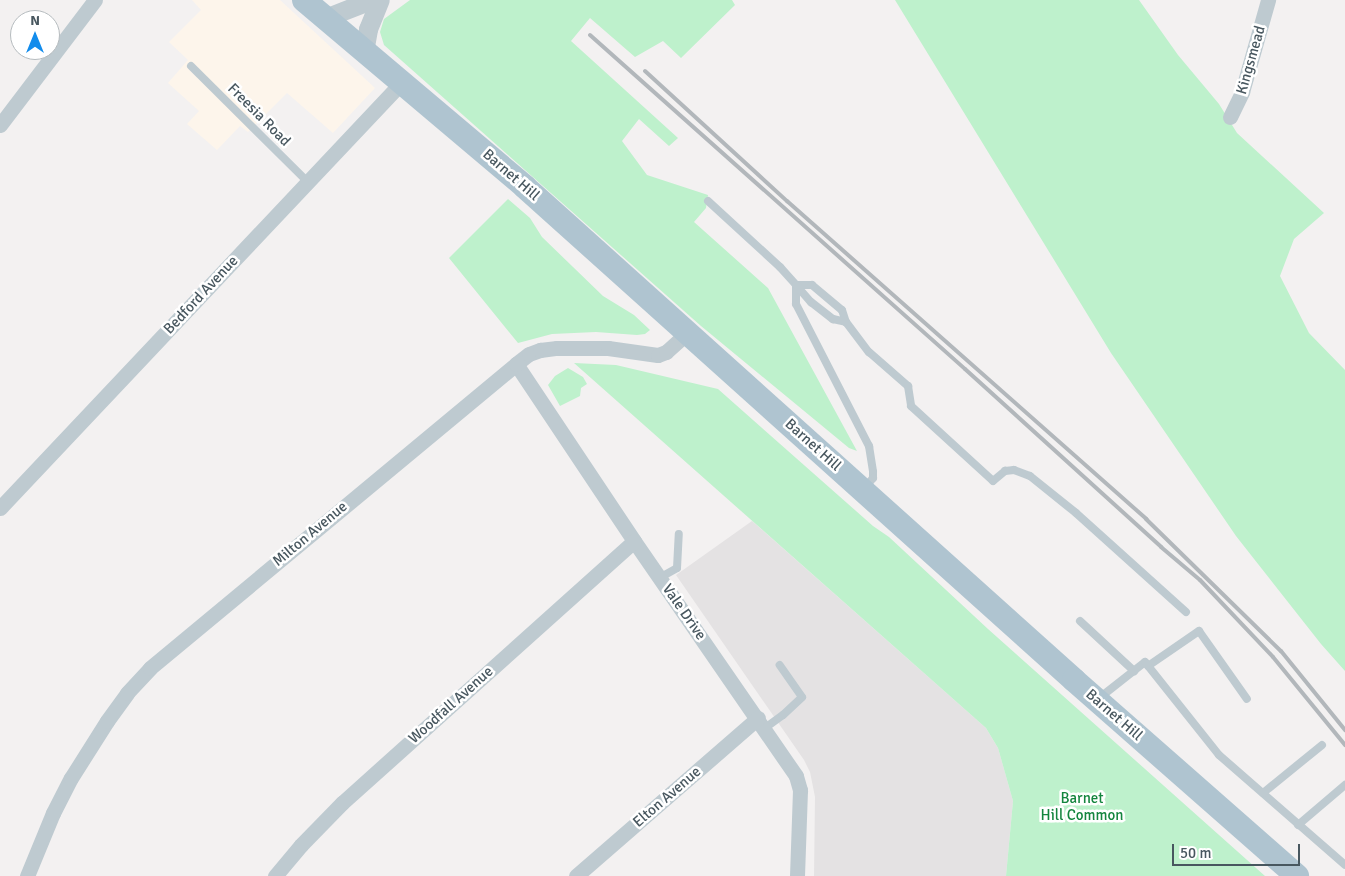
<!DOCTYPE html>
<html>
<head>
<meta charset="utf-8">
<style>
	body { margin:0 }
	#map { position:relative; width:1345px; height:876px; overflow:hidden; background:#f3f1f1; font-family:Signika,sans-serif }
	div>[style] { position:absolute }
	.commercial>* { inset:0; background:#fdf5eb }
	.education>* { inset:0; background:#e4e2e3 }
	.green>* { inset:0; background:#bef1cc }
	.service>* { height:8px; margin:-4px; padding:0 4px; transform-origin:4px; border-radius:4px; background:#becad0 }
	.minor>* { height:15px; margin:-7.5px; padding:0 7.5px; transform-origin:7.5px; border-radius:7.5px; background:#becad0 }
	.tertiary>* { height:19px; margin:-9.5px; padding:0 9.5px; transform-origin:9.5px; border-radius:9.5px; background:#becad0 }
	.primary>* { height:24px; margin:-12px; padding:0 12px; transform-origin:12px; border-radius:12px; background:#afc4d0 }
	.rail>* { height:4px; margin:-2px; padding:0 2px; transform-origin:2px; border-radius:2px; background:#b2b7bb }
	span { translate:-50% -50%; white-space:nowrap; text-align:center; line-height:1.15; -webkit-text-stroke:5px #fff; paint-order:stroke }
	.street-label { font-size:15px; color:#48575f }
	.park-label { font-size:15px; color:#14853e }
	.north { position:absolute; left:10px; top:10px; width:50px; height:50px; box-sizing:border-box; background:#fff; border:1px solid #b6bcbf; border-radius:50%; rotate:0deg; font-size:14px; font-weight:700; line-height:20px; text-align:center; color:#48575f }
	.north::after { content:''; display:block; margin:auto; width:18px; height:22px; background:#128cec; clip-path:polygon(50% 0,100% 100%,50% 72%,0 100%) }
	.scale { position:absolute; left:1172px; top:844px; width:128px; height:22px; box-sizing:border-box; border:2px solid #48575f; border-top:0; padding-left:6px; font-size:15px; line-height:18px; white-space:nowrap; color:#48575f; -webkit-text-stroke:4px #fff; paint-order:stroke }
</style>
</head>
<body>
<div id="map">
	<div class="commercial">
		<div style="clip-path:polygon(192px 0,280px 0,375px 88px,333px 133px,287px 93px,248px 132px,240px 126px,217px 150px,187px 124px,199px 111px,168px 83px,188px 60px,169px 42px,201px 10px)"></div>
	</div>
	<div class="education">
		<div style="clip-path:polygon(752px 521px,986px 728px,998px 748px,1013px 801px,1006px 876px,814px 876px,815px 797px,810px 772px,804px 760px,676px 575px)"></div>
	</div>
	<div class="green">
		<div style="clip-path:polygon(410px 0,732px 0,735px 5px,681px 58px,663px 41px,635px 57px,590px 18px,571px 41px,678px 138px,669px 146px,639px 119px,622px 141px,647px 175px,708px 195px,706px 208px,694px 222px,768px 288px,857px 451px,849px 448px,701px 326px,384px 45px,380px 32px,384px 19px)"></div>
		<div style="clip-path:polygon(895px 0,1139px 0,1178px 55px,1219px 104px,1237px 133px,1324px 213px,1294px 239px,1280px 276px,1309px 333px,1345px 370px,1345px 671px,1321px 644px,1236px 536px,1111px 353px)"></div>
		<div style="clip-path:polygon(508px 199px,530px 218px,542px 237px,603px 296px,634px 315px,650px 330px,645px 334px,637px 335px,596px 332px,552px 334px,518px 343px,449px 258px)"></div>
		<div style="clip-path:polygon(574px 363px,616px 365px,718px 389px,873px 526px,889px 537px,988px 629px,1265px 876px,1006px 876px,1013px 801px,998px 748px,986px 728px)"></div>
		<div style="clip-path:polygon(568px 368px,583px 377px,587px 384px,581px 388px,580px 396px,560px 406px,548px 385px,555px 376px)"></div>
	</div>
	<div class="service">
		<div style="left:191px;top:66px;width:165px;rotate:44.8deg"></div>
		<div style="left:708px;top:201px;width:98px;rotate:42.5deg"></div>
		<div style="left:780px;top:267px;width:24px;rotate:48deg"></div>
		<div style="left:796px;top:285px;width:16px"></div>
		<div style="left:812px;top:285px;width:39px;rotate:40deg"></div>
		<div style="left:842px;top:310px;width:13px;rotate:72deg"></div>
		<div style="left:846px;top:322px;width:38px;rotate:53deg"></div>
		<div style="left:869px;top:352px;width:52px;rotate:41.1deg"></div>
		<div style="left:908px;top:386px;width:20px;rotate:81deg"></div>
		<div style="left:911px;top:406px;width:111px;rotate:42.4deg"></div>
		<div style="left:993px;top:481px;width:16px;rotate:-40deg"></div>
		<div style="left:1005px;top:471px;width:9px;rotate:-6deg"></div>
		<div style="left:1014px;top:470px;width:17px;rotate:21deg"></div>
		<div style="left:1030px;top:476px;width:59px;rotate:38.8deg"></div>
		<div style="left:1076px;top:513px;width:148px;rotate:42deg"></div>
		<div style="left:796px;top:285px;width:19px;rotate:90deg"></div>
		<div style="left:796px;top:304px;width:160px;rotate:62.8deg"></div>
		<div style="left:869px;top:446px;width:26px;rotate:81deg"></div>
		<div style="left:873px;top:472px;width:6px;rotate:90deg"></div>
		<div style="left:873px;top:478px;width:13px;rotate:129deg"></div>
		<div style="left:796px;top:285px;width:23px;rotate:49deg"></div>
		<div style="left:811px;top:302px;width:28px;rotate:38deg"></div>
		<div style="left:833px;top:319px;width:13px;rotate:13deg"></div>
		<div style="left:661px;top:577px;width:18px;rotate:-29deg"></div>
		<div style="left:677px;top:568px;width:34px;rotate:-87deg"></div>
		<div style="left:1080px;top:621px;width:74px;rotate:42.8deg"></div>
		<div style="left:1148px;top:666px;width:62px;rotate:-34.5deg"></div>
		<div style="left:1199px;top:631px;width:83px;rotate:54.8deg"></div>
		<div style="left:1098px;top:699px;width:60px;rotate:-38.2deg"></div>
		<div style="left:1145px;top:662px;width:119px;rotate:51.5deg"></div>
		<div style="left:1219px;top:755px;width:167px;rotate:41.1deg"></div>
		<div style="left:765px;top:728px;width:22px;rotate:-36deg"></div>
		<div style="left:783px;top:715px;width:26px;rotate:-43deg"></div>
		<div style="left:802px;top:697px;width:39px;rotate:-125deg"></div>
		<div style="left:1263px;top:793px;width:76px;rotate:-39.1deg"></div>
		<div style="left:1298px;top:825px;width:62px;rotate:-40.4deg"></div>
	</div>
	<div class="minor">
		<div style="left:1230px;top:117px;width:28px;rotate:-64deg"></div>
		<div style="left:1242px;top:92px;width:96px;rotate:-74.2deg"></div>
		<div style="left:0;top:125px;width:157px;rotate:-52.8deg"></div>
		<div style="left:516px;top:364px;width:213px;rotate:56.3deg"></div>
		<div style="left:634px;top:541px;width:285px;rotate:55.4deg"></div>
		<div style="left:796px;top:776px;width:15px;rotate:74deg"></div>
		<div style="left:800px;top:790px;width:86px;rotate:92deg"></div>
		<div style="left:0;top:508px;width:584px;rotate:-46.66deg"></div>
		<div style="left:27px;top:876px;width:68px;rotate:-67.6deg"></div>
		<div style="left:53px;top:813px;width:39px;rotate:-63deg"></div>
		<div style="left:71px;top:778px;width:67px;rotate:-57.7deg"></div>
		<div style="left:107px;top:721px;width:34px;rotate:-54deg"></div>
		<div style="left:127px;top:693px;width:34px;rotate:-47deg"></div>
		<div style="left:150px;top:668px;width:476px;rotate:-39.7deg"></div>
		<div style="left:516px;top:364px;width:16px;rotate:-38deg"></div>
		<div style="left:529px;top:354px;width:12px;rotate:-20deg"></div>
		<div style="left:540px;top:350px;width:17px;rotate:-7deg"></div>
		<div style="left:557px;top:348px;width:51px"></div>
		<div style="left:608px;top:348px;width:50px;rotate:8deg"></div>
		<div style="left:658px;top:355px;width:9px;rotate:-21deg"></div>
		<div style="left:666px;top:352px;width:30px;rotate:-42deg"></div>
		<div style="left:275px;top:876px;width:40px;rotate:-50deg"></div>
		<div style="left:301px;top:845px;width:59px;rotate:-45.7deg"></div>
		<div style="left:342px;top:803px;width:392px;rotate:-41.9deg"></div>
		<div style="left:576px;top:876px;width:241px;rotate:-41deg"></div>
	</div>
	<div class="tertiary">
		<div style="left:325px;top:18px;width:49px;rotate:-21.4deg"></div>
		<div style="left:364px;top:52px;width:23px;rotate:-80deg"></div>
		<div style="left:368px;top:29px;width:31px;rotate:-68deg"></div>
	</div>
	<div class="primary">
		<div style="left:304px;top:0;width:289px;rotate:40.2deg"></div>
		<div style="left:525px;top:187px;width:738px;rotate:41.92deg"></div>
		<div style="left:1074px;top:680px;width:297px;rotate:41.3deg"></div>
	</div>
	<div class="rail">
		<div style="left:590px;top:35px;width:502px;rotate:41.69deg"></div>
		<div style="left:965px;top:369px;width:265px;rotate:42.2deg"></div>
		<div style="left:1161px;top:547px;width:51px;rotate:40.2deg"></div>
		<div style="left:1200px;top:580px;width:106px;rotate:46.5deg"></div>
		<div style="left:1273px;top:657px;width:114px;rotate:50.7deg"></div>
		<div style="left:645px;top:71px;width:193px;rotate:42.5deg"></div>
		<div style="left:787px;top:201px;width:480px;rotate:41.5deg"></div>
		<div style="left:1146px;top:519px;width:189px;rotate:44.4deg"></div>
		<div style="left:1281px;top:651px;width:102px;rotate:51deg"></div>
	</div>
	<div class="street-label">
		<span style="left:1251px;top:60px;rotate:-74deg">Kingsmead</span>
		<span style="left:259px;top:115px;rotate:45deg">Freesia Road</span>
		<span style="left:511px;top:175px;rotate:41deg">Barnet Hill</span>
		<span style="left:201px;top:295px;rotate:-47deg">Bedford Avenue</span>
		<span style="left:813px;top:445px;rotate:42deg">Barnet Hill</span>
		<span style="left:310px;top:534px;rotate:-40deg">Milton Avenue</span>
		<span style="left:684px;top:612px;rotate:55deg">Vale Drive</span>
		<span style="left:451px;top:705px;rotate:-42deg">Woodfall Avenue</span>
		<span style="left:1114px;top:715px;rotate:41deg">Barnet Hill</span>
		<span style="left:667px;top:797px;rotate:-41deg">Elton Avenue</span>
	</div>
	<div class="park-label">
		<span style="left:1082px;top:807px">Barnet<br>Hill Common</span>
	</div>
	<div class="north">N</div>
	<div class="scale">50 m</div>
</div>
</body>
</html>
